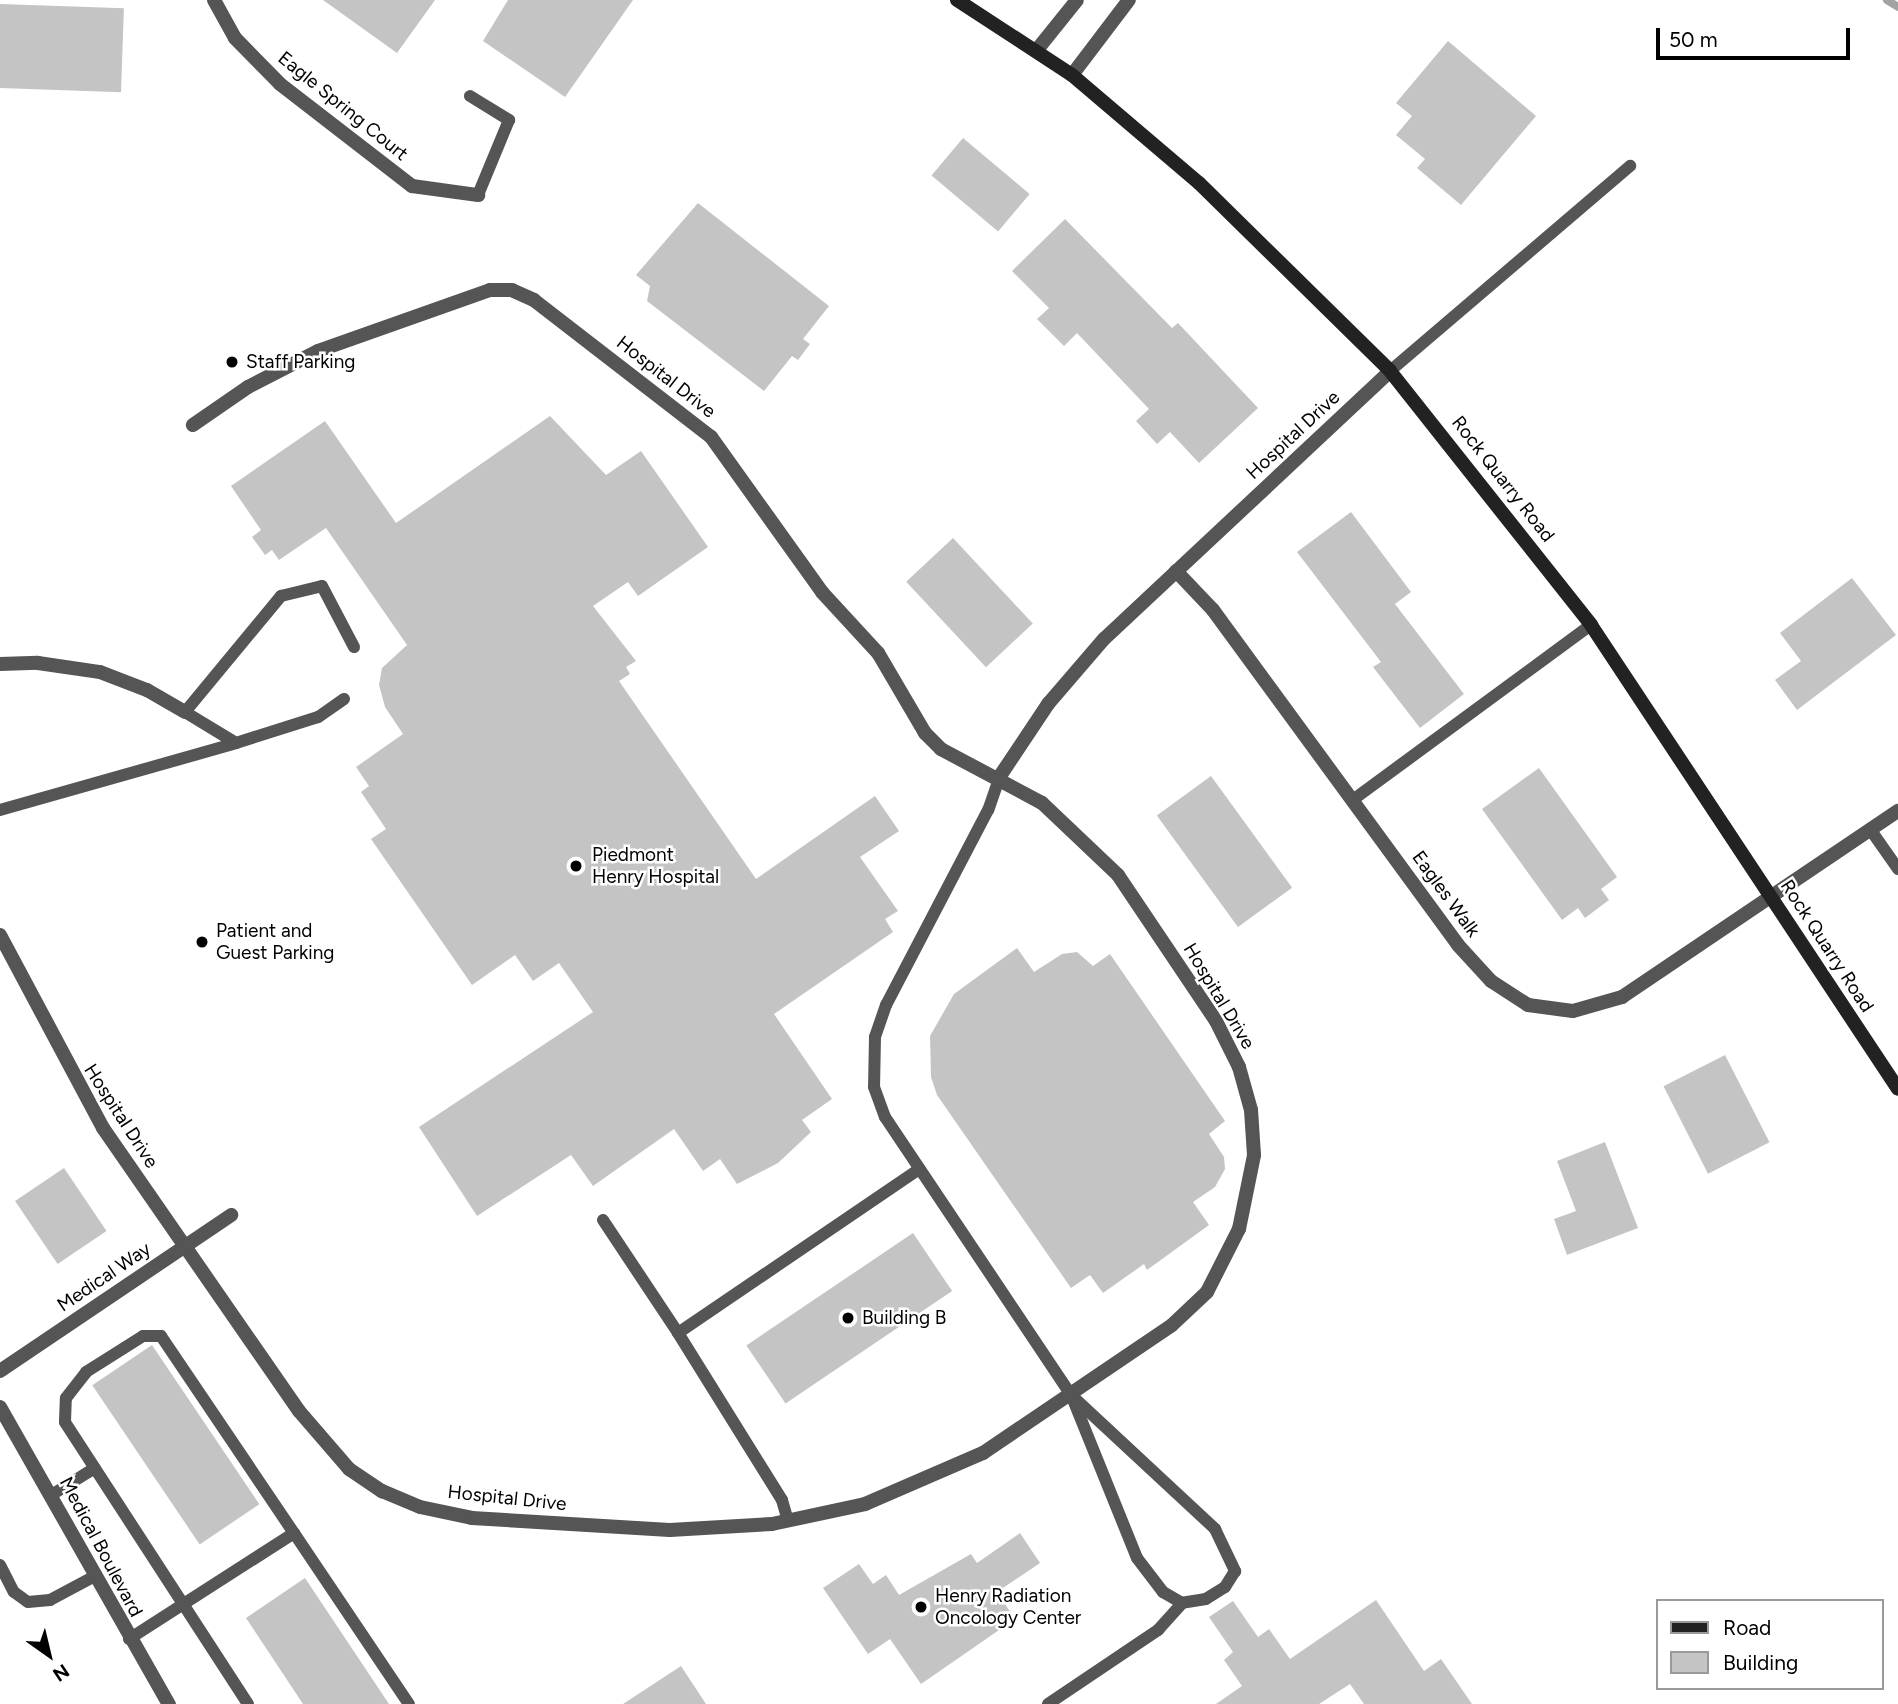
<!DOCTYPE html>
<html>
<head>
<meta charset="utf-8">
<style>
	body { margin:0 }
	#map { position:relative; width:1898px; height:1704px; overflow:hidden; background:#fff; font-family:Figtree,sans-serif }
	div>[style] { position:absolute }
	.stream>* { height:8px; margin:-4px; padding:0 4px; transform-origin:4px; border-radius:4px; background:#a3a3a3 }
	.building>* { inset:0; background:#c4c4c4; transform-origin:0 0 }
	.lane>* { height:12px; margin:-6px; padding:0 6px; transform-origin:6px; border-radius:6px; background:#555 }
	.street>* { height:14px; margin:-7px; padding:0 7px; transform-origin:7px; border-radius:7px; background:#555 }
	.secondary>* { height:14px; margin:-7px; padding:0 7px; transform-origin:7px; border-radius:7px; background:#222 }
	.dots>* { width:19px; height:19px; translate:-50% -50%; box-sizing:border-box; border:4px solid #fff; border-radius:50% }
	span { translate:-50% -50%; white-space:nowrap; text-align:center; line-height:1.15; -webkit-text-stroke:5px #fff; paint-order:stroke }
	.street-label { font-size:19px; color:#000 }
	.poi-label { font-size:19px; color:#000 }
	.left { translate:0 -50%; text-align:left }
	.legend { position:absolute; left:1656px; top:1599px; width:228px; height:91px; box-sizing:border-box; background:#fff; border:2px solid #999; margin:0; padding:9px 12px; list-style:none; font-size:21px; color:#000 }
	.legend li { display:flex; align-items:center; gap:14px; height:35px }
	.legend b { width:35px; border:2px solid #999 }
	.north { position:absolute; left:14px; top:1620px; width:70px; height:70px; -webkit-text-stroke:5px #fff; paint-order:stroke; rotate:146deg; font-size:19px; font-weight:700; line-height:28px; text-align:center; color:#000 }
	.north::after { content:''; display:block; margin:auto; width:24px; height:32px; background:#000; clip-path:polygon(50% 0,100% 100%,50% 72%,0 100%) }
	.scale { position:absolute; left:1656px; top:28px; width:194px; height:32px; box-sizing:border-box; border:4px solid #000; border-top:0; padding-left:9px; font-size:21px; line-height:24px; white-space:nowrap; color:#000; -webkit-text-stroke:5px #fff; paint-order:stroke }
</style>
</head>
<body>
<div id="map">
	<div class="stream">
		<div style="left:1887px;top:0;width:13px;rotate:32deg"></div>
	</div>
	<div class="building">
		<div style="clip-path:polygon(323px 0,435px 0,397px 53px)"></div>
		<div style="clip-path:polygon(508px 0,633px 0,565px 97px,483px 41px)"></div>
		<div style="left:0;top:4px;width:124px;height:84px;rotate:2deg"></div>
		<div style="clip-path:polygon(1448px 41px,1536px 116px,1461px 205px,1417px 168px,1425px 159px,1396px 135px,1412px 116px,1396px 103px)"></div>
		<div style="left:963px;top:138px;width:87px;height:49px;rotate:40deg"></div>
		<div style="clip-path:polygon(698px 203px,829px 306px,803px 339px,810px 344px,798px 360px,792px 356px,764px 391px,647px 301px,650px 286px,636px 275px)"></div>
		<div style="clip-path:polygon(1065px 219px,1172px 328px,1178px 323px,1258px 408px,1199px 463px,1170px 432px,1157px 444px,1136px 421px,1149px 409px,1077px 333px,1064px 346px,1037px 319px,1049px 308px,1012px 271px)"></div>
		<div style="clip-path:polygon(550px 416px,606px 475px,641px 451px,708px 547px,638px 596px,628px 582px,593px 606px,636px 661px,626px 667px,630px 674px,619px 681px,756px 879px,875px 796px,899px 831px,860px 857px,898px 911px,885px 919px,893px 932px,774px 1014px,832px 1099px,802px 1120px,811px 1132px,778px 1163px,737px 1184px,720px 1159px,703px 1171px,674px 1129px,593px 1186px,571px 1155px,477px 1216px,419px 1127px,593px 1012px,559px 963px,533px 981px,515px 955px,472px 985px,371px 839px,386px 829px,361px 792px,369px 786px,356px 767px,403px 734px,385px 707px,379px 685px,382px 668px,407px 645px,326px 528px,279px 560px,272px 550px,265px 555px,252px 537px,261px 530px,231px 486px,325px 421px,396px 523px)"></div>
		<div style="clip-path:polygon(1351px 512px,1411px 592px,1395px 604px,1464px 694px,1420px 728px,1373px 667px,1381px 662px,1297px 552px)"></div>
		<div style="left:953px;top:538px;width:117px;height:64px;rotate:47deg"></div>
		<div style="clip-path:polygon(1852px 578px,1896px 635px,1797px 710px,1775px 680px,1801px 661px,1780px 633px)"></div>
		<div style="clip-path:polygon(1539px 768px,1617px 877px,1601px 889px,1609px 900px,1585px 918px,1578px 908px,1562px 920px,1482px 809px)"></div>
		<div style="left:1211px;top:776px;width:138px;height:67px;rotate:54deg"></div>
		<div style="clip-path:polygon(1017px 948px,1034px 972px,1062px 954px,1077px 952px,1093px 966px,1110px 954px,1225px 1121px,1209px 1134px,1224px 1157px,1225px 1169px,1215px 1187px,1193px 1202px,1209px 1225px,1147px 1270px,1144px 1264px,1103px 1293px,1090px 1275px,1071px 1288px,937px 1095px,931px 1077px,930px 1036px,954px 994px)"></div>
		<div style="left:1725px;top:1055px;width:98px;height:69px;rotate:63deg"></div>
		<div style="clip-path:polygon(1605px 1142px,1638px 1228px,1567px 1255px,1554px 1219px,1576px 1211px,1557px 1161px)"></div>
		<div style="left:64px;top:1168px;width:76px;height:59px;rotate:56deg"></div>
		<div style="left:913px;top:1233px;width:70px;height:201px;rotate:56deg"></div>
		<div style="left:152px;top:1345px;width:192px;height:72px;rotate:56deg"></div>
		<div style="clip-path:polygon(1020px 1533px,1040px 1563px,997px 1592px,1015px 1619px,921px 1684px,890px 1639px,868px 1654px,823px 1588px,859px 1564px,873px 1584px,886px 1575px,899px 1595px,971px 1554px,977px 1563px)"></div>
		<div style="clip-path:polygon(305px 1578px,389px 1704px,303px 1704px,246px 1618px)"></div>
		<div style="clip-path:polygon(1376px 1600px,1424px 1671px,1441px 1659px,1472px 1704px,1364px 1704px,1350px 1684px,1319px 1704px,1216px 1704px,1242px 1686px,1224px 1660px,1233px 1652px,1209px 1617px,1233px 1601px,1258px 1637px,1269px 1629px,1290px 1659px)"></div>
		<div style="clip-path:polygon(681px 1666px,706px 1704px,623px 1704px)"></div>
	</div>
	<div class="lane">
		<div style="left:470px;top:96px;width:46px;rotate:31.6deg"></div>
		<div style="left:509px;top:120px;width:81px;rotate:112.5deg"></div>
		<div style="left:1390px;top:371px;width:316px;rotate:-40.5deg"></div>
		<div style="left:344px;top:699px;width:32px;rotate:145deg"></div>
		<div style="left:318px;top:717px;width:86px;rotate:162.4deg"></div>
		<div style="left:236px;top:743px;width:60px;rotate:-148.7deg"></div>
		<div style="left:185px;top:712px;width:151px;rotate:-50.4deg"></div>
		<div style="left:281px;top:596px;width:42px;rotate:-13.7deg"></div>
		<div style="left:322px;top:586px;width:69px;rotate:62.3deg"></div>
		<div style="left:1000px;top:776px;width:36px;rotate:109deg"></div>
		<div style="left:988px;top:810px;width:220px;rotate:117.6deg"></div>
		<div style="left:886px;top:1005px;width:34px;rotate:109deg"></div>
		<div style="left:875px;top:1037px;width:50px;rotate:91.1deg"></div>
		<div style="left:874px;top:1087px;width:32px;rotate:70deg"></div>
		<div style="left:885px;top:1117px;width:334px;rotate:56.2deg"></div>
		<div style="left:1071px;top:1395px;width:197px;rotate:42.9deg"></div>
		<div style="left:1215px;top:1529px;width:47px;rotate:64.5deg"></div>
		<div style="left:1235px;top:1571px;width:19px;rotate:122deg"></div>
		<div style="left:1225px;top:1587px;width:22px;rotate:148deg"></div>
		<div style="left:1206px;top:1599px;width:24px;rotate:171deg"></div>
		<div style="left:1182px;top:1603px;width:22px;rotate:-150deg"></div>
		<div style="left:1163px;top:1592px;width:43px;rotate:-127.4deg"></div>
		<div style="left:1137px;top:1558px;width:176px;rotate:-112deg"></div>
		<div style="left:1354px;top:799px;width:294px;rotate:-36.3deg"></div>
		<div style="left:0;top:810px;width:245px;rotate:-15.8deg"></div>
		<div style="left:1870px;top:829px;width:49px;rotate:55deg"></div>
		<div style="left:603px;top:1220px;width:136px;rotate:56.4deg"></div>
		<div style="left:53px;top:1494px;width:49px;rotate:-31.8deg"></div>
		<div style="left:788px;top:1521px;width:22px;rotate:-106deg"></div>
		<div style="left:782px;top:1500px;width:197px;rotate:-121.9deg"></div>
		<div style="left:678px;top:1333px;width:292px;rotate:-34.2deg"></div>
		<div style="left:0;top:1565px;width:30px;rotate:63deg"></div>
		<div style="left:14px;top:1592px;width:17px;rotate:36deg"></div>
		<div style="left:28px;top:1602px;width:22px;rotate:-5deg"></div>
		<div style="left:50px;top:1600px;width:51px;rotate:-28.1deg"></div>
		<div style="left:129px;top:1639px;width:196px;rotate:-32.7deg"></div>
		<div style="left:294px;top:1533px;width:206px;rotate:56.1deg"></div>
		<div style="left:248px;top:1704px;width:336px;rotate:-123deg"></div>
		<div style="left:65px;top:1422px;width:24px;rotate:-88deg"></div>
		<div style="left:66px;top:1398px;width:33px;rotate:-52deg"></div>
		<div style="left:86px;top:1372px;width:67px;rotate:-32.3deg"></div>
		<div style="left:143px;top:1336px;width:18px"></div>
		<div style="left:161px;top:1336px;width:238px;rotate:56deg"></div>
		<div style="left:1048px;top:1704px;width:133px;rotate:-33.9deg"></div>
		<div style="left:1158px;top:1630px;width:36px;rotate:-48deg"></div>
	</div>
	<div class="street">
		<div style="left:214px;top:0;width:43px;rotate:61.1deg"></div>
		<div style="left:235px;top:38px;width:64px;rotate:45.6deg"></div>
		<div style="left:280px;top:84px;width:167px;rotate:37.7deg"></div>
		<div style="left:412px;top:186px;width:67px;rotate:7.8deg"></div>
		<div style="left:1036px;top:51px;width:65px;rotate:-51.2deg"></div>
		<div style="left:1072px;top:75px;width:94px;rotate:-52.8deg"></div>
		<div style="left:1176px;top:571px;width:54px;rotate:46.5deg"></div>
		<div style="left:1213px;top:610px;width:415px;rotate:53.8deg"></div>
		<div style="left:1458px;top:945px;width:49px;rotate:47.5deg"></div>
		<div style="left:1491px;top:981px;width:44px;rotate:33deg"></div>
		<div style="left:1528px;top:1005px;width:45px;rotate:7.6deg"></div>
		<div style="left:1573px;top:1011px;width:51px;rotate:-15.9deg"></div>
		<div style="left:1622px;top:997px;width:333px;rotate:-34deg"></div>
		<div style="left:0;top:664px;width:38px;rotate:-2deg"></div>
		<div style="left:38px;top:663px;width:63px;rotate:8.3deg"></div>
		<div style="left:100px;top:672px;width:50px;rotate:21deg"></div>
		<div style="left:147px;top:690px;width:44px;rotate:30.1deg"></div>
		<div style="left:1000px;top:776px;width:87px;rotate:-56.3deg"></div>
		<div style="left:1048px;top:704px;width:86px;rotate:-49.3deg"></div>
		<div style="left:1104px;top:639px;width:392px;rotate:-43.1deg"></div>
		<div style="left:0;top:935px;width:219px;rotate:61.9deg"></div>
		<div style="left:103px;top:1128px;width:344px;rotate:55.3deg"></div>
		<div style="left:299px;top:1411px;width:77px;rotate:49.2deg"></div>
		<div style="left:349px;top:1469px;width:40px;rotate:34deg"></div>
		<div style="left:382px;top:1491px;width:41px;rotate:22.8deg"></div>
		<div style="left:420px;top:1507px;width:53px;rotate:11.9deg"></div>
		<div style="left:472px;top:1518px;width:198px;rotate:3.5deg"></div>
		<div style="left:670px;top:1530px;width:102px;rotate:-3.4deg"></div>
		<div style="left:772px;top:1524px;width:95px;rotate:-12.1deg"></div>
		<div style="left:865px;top:1504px;width:129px;rotate:-23.4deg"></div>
		<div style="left:983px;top:1453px;width:228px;rotate:-34.1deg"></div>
		<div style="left:1172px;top:1325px;width:48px;rotate:-43.3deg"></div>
		<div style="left:1207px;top:1292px;width:71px;rotate:-63.1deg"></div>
		<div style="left:1239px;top:1229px;width:76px;rotate:-78.5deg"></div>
		<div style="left:1254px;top:1155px;width:45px;rotate:-93.8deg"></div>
		<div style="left:1251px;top:1110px;width:45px;rotate:-105.6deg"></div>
		<div style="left:1239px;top:1067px;width:51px;rotate:-116.6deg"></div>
		<div style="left:1216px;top:1021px;width:176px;rotate:-123.9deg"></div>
		<div style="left:1118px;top:875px;width:105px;rotate:-136.5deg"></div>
		<div style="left:1042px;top:803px;width:115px;rotate:-151.9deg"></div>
		<div style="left:941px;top:749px;width:23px;rotate:-135deg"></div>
		<div style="left:925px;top:733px;width:93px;rotate:-120.4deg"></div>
		<div style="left:878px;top:653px;width:83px;rotate:-132.6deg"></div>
		<div style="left:822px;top:592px;width:191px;rotate:-125.6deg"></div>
		<div style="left:711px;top:437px;width:224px;rotate:-142.3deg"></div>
		<div style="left:534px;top:300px;width:24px;rotate:-156deg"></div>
		<div style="left:512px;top:290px;width:22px;rotate:180deg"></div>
		<div style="left:490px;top:290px;width:182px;rotate:160.5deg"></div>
		<div style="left:318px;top:351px;width:79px;rotate:152.8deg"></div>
		<div style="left:248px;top:387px;width:67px;rotate:145.4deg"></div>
		<div style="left:0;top:1371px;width:279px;rotate:-34deg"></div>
		<div style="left:0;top:1407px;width:342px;rotate:60.4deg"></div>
	</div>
	<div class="secondary">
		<div style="left:957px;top:0;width:137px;rotate:33.1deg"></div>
		<div style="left:1072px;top:75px;width:167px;rotate:40.4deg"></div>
		<div style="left:1199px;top:183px;width:268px;rotate:44.5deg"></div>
		<div style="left:1390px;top:371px;width:324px;rotate:51.6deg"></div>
		<div style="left:1591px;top:625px;width:556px;rotate:56.51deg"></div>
	</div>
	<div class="dots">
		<div style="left:232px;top:362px;background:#000"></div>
		<div style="left:576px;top:866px;background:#000"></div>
		<div style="left:202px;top:942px;background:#000"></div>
		<div style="left:848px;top:1318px;background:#000"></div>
		<div style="left:921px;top:1607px;background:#000"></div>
	</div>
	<div class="street-label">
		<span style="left:343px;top:106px;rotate:39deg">Eagle Spring Court</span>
		<span style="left:666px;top:377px;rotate:38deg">Hospital Drive</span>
		<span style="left:1293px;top:435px;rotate:-43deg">Hospital Drive</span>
		<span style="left:1503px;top:479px;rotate:52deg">Rock Quarry Road</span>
		<span style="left:1446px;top:894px;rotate:54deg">Eagles Walk</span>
		<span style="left:1827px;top:946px;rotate:57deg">Rock Quarry Road</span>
		<span style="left:1219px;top:996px;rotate:59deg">Hospital Drive</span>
		<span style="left:121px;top:1116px;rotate:57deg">Hospital Drive</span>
		<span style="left:104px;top:1277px;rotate:-34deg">Medical Way</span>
		<span style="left:507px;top:1498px;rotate:6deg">Hospital Drive</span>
		<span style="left:101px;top:1547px;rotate:62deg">Medical Boulevard</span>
	</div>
	<div class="poi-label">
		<span class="left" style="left:246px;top:362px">Staff Parking</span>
		<span class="left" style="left:592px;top:866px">Piedmont<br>Henry Hospital</span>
		<span class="left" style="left:216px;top:942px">Patient and<br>Guest Parking</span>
		<span class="left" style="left:862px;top:1318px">Building B</span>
		<span class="left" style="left:935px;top:1607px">Henry Radiation<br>Oncology Center</span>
	</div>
	<ul class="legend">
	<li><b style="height:9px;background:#222"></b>Road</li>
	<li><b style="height:19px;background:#c4c4c4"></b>Building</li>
	</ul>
	<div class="north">N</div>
	<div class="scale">50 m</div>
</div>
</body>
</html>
